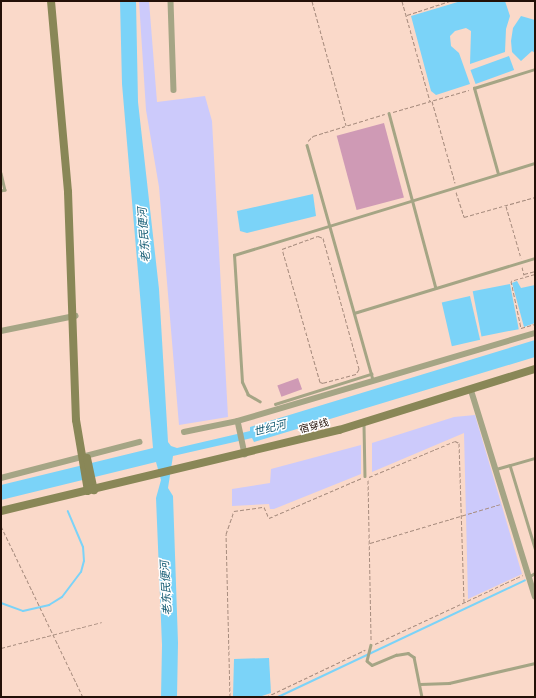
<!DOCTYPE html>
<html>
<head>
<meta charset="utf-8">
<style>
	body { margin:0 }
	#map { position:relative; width:536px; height:698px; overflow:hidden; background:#fad9c9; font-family:Raleway,"Noto Sans SC",sans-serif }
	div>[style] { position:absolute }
	.green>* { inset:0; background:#cccafb }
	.water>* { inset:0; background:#7bd3f8; transform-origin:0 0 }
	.stream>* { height:2px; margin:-1px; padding:0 1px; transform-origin:1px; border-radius:1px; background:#7bd3f8 }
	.building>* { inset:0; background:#cf9ab5; transform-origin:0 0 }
	.path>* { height:1px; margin-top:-0.5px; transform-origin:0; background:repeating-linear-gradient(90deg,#a78c7e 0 4px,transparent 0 6px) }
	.lane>* { height:2.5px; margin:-1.25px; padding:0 1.25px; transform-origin:1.25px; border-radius:1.25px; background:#a5a585 }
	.street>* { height:5.5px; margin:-2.75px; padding:0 2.75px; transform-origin:2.75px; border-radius:2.75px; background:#a5a585 }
	.secondary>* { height:8px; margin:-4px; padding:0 4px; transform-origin:4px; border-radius:4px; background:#898757 }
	span { translate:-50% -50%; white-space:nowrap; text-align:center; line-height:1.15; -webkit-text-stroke:3px #fff; paint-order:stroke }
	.street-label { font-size:10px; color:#231007 }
	.water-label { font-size:11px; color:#115971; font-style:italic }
	.frame { position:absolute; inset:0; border:2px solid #231007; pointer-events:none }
</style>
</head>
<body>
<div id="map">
	<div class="green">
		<div style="clip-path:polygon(139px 1px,149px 1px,157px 102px,205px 96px,212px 121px,228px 417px,179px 425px,159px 187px,146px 110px)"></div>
		<div style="clip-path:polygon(475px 415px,522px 574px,468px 599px,464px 433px,372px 472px,372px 443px,454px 417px)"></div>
		<div style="clip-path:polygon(361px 445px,361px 474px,274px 509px,270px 509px,269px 504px,232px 506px,232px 489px,270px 483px,271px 469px)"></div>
	</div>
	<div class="water">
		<div style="clip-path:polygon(120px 1px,136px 1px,138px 102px,159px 289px,168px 442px,171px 446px,177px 448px,250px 431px,250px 427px,535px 340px,535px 357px,254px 442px,252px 438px,173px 456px,168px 488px,173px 496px,178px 643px,177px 697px,161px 697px,162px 645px,156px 498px,161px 480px,156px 462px,1px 500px,1px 485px,153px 448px,122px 84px)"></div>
		<div style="clip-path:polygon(461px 1px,505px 1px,510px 16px,506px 29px,505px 52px,470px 64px,471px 31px,466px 28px,455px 31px,450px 36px,451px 46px,459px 53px,470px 84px,436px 95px,431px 91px,411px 16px)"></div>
		<div style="clip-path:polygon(521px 16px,535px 20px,535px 53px,532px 51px,521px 61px,512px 52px,511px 41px,513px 28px)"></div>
		<div style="left:509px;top:56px;width:15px;height:41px;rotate:70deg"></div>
		<div style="clip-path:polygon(313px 194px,316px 216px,247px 233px,240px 231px,237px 211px)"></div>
		<div style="clip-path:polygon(517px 281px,521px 288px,535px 285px,535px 323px,524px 327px,512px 283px)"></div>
		<div style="left:510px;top:284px;width:46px;height:38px;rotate:79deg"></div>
		<div style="left:470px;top:296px;width:45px;height:29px;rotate:77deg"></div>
		<div style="clip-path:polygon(269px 658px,271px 693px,259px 697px,233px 697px,234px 659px)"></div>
	</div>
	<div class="stream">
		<div style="left:1px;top:603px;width:23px;rotate:20deg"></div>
		<div style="left:23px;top:611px;width:27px;rotate:-13deg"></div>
		<div style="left:49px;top:605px;width:15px;rotate:-32deg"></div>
		<div style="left:62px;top:597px;width:31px;rotate:-53deg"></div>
		<div style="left:81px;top:572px;width:11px;rotate:-75deg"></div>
		<div style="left:84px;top:561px;width:14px;rotate:-94deg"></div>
		<div style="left:83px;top:547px;width:39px;rotate:-113deg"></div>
		<div style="left:278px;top:697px;width:273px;rotate:-25.3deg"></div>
	</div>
	<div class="building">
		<div style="left:384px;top:123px;width:77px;height:49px;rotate:75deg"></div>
		<div style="left:298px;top:378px;width:12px;height:22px;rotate:70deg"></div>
	</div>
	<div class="path">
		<div style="left:312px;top:1px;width:129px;rotate:74.7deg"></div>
		<div style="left:402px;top:1px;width:104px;rotate:74.4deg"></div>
		<div style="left:407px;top:15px;width:45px;rotate:-18deg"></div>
		<div style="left:432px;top:101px;width:85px;rotate:74.3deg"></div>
		<div style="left:393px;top:112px;width:79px;rotate:-16.1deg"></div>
		<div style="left:308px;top:141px;width:7px;rotate:-45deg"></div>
		<div style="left:313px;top:136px;width:75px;rotate:-17deg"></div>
		<div style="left:456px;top:192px;width:26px;rotate:72deg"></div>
		<div style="left:464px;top:217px;width:74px;rotate:-15.7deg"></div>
		<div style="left:506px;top:206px;width:54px;rotate:73.9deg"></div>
		<div style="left:318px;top:236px;width:5px;rotate:22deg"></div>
		<div style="left:323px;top:238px;width:136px;rotate:74.6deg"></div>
		<div style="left:359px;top:369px;width:6px;rotate:121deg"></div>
		<div style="left:356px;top:374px;width:34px;rotate:165deg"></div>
		<div style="left:323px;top:383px;width:3px;rotate:-162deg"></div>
		<div style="left:320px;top:382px;width:138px;rotate:-105.9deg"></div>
		<div style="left:282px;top:249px;width:38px;rotate:-20deg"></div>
		<div style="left:522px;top:267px;width:8px;rotate:76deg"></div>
		<div style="left:524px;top:274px;width:11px;rotate:-15deg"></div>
		<div style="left:535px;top:274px;width:25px;rotate:164deg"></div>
		<div style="left:511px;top:281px;width:48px;rotate:78deg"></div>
		<div style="left:521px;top:328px;width:15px;rotate:-16deg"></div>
		<div style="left:369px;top:477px;width:93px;rotate:-22.7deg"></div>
		<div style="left:455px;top:441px;width:4px;rotate:27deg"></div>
		<div style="left:459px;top:443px;width:159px;rotate:88.2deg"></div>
		<div style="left:368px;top:480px;width:160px;rotate:88.9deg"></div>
		<div style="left:1px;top:526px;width:190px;rotate:64.4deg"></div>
		<div style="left:370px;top:543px;width:137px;rotate:-16.6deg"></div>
		<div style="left:375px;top:644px;width:163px;rotate:-25deg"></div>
		<div style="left:1px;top:648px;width:104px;rotate:-14.4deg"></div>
		<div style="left:230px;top:697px;width:163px;rotate:-91.4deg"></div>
		<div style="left:226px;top:534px;width:24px;rotate:-71deg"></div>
		<div style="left:234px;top:511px;width:30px;rotate:-8deg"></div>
		<div style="left:264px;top:507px;width:12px;rotate:66deg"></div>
		<div style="left:269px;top:518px;width:101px;rotate:-23.3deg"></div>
		<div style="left:266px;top:697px;width:110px;rotate:-25.4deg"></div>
	</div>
	<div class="lane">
		<div style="left:389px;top:113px;width:181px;rotate:75deg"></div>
		<div style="left:307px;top:145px;width:244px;rotate:74.3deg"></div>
		<div style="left:1px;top:173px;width:17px;rotate:77deg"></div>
		<div style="left:5px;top:190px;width:4px;rotate:166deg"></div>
		<div style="left:498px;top:174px;width:89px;rotate:-105.6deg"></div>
		<div style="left:474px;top:88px;width:64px;rotate:-17.3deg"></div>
		<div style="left:354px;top:313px;width:189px;rotate:-16.9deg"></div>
		<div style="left:260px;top:402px;width:14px;rotate:-150deg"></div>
		<div style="left:248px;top:395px;width:14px;rotate:-115deg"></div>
		<div style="left:242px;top:382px;width:127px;rotate:-93.6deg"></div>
		<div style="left:234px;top:255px;width:315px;rotate:-17deg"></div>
		<div style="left:275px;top:404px;width:101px;rotate:-17.4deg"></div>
		<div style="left:364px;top:425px;width:51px;rotate:88.9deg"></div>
		<div style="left:510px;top:465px;width:87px;rotate:73.2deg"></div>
		<div style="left:496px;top:469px;width:41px;rotate:-15.8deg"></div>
		<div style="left:530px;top:576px;width:6px;rotate:-31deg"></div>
		<div style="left:371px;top:645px;width:16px;rotate:104deg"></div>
		<div style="left:367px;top:661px;width:6px;rotate:39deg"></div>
		<div style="left:372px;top:665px;width:26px;rotate:-23deg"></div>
		<div style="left:396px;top:655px;width:12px;rotate:-9deg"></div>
		<div style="left:408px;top:653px;width:7px;rotate:34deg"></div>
		<div style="left:414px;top:657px;width:41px;rotate:78.7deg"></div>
		<div style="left:420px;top:684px;width:29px;rotate:-2deg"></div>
		<div style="left:449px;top:683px;width:88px;rotate:-13.1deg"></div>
	</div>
	<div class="street">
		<div style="left:171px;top:1px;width:89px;rotate:88.1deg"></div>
		<div style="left:1px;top:331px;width:76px;rotate:-11.5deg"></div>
		<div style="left:471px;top:389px;width:217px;rotate:72.8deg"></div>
		<div style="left:238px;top:421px;width:34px;rotate:78deg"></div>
		<div style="left:184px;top:432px;width:55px;rotate:-11.5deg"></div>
		<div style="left:238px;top:421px;width:310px;rotate:-16.5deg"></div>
		<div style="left:1px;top:478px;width:143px;rotate:-14.6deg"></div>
	</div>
	<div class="secondary">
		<div style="left:51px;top:1px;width:192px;rotate:84.9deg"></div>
		<div style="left:68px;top:192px;width:228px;rotate:88deg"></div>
		<div style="left:76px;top:420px;width:72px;rotate:80.4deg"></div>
		<div style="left:87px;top:458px;width:33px;rotate:78deg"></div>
		<div style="left:1px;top:511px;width:348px;rotate:-13.5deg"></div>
		<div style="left:339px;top:430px;width:205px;rotate:-17.3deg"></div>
	</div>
	<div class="street-label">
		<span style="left:314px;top:426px;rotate:-15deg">宿穿线</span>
	</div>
	<div class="water-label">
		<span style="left:145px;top:235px;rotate:-94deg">老东民便河</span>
		<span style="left:270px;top:429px;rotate:-15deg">世纪河</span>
		<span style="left:167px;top:588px;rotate:-93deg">老东民便河</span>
	</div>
	<div class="frame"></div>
</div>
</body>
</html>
